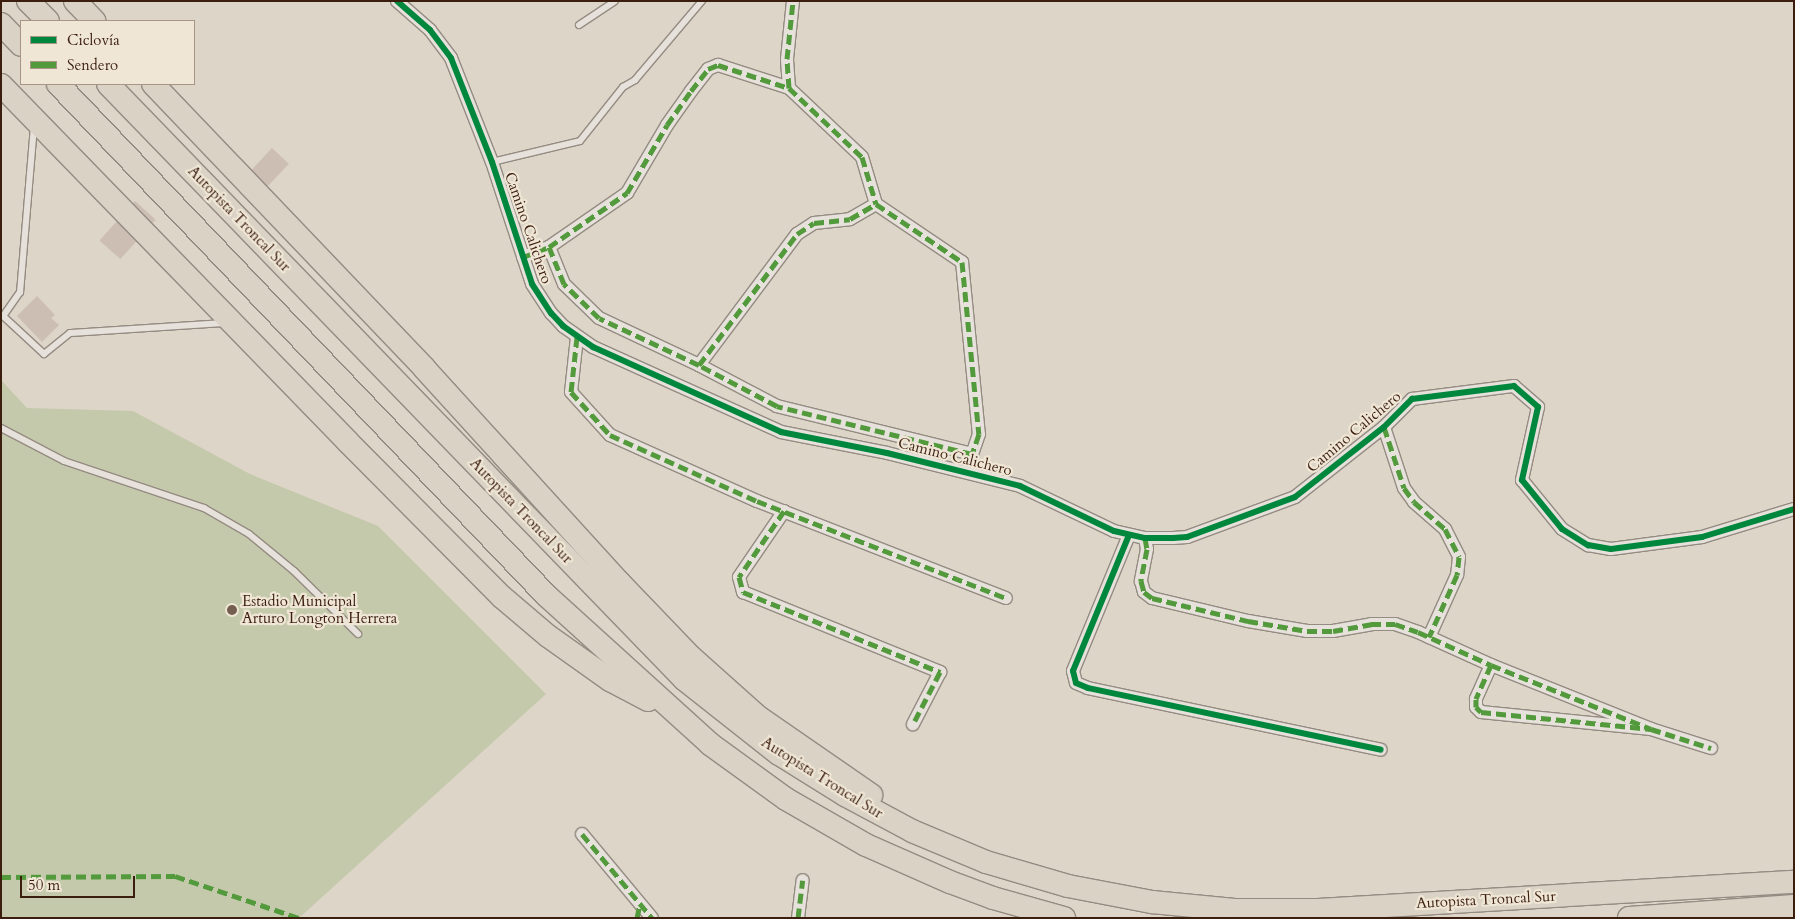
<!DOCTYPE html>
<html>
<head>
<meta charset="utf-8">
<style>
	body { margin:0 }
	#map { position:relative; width:1795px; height:919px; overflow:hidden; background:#ddd5c7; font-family:Cardo,serif }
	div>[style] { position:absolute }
	.green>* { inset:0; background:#c5c9ab }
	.building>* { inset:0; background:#cdbeb3; transform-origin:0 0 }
	.roads { filter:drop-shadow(1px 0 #948b82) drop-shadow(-1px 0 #948b82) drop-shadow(0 1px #948b82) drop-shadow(0 -1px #948b82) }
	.lane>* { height:6px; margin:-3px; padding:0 3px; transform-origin:3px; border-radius:3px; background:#e6e1da }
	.street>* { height:12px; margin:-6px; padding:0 6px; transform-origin:6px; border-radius:6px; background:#e6e1da }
	.highway>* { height:22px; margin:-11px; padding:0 11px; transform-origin:11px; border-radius:11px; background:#d9d2c5 }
	.quiet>* { height:5px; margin-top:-2.5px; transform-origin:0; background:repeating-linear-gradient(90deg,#529a3c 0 10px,transparent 0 15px) }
	.cycleway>* { height:6px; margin:-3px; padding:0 3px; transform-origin:3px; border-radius:3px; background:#00873e }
	.dots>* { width:14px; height:14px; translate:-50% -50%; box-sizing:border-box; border:2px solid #efe6d5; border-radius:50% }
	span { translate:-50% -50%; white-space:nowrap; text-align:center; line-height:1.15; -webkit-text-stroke:4.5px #efe6d5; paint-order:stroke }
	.street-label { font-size:15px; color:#3c1e0f }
	.poi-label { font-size:15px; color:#3c1e0f }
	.left { translate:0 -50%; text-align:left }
	.frame { position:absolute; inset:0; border:2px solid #3c1e0f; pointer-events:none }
	.legend { position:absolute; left:20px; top:20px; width:175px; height:65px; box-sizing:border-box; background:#efe6d5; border:1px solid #a79686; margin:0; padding:6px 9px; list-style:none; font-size:15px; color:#3c1e0f }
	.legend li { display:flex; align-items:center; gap:10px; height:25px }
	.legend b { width:25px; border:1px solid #a79686 }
	.scale { position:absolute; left:20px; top:876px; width:115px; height:22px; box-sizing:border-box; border:2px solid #3c1e0f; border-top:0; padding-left:6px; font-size:15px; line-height:18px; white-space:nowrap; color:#3c1e0f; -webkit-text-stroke:4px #efe6d5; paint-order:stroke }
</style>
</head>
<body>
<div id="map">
	<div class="green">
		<div style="clip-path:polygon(1px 380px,27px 408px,133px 411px,250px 474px,378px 526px,546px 694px,299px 918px,1px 918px)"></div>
	</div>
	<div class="building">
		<div style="left:272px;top:148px;width:23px;height:52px;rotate:43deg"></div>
		<div style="left:135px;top:201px;width:28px;height:53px;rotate:42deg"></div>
		<div style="clip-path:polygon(37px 296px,55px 315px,51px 318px,59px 325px,42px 342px,17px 316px)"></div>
	</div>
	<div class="roads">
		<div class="lane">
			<div style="left:579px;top:25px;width:43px;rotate:-33.7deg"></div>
			<div style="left:34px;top:126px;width:167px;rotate:94.8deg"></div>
			<div style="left:20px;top:292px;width:29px;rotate:125deg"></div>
			<div style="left:3px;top:316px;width:56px;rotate:42.8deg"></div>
			<div style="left:44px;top:354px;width:33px;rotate:-39deg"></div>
			<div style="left:70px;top:333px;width:155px;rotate:-3.7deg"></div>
			<div style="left:492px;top:162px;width:90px;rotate:-13.4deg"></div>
			<div style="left:580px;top:141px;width:69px;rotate:-51.5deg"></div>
			<div style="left:623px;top:87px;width:14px;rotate:-30deg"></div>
			<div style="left:635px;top:80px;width:104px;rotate:-49.7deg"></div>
			<div style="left:1px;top:428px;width:71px;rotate:27.6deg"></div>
			<div style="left:64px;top:461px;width:148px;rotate:18.6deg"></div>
			<div style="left:204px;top:508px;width:52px;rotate:30deg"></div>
			<div style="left:249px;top:534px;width:58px;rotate:39.4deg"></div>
			<div style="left:294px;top:571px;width:90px;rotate:44.5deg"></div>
		</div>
		<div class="street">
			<div style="left:397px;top:1px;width:44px;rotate:41.3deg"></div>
			<div style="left:430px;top:30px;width:35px;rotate:53deg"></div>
			<div style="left:451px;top:58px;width:112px;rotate:68.5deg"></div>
			<div style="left:492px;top:162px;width:128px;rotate:71.8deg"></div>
			<div style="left:532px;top:284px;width:35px;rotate:57deg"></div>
			<div style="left:551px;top:313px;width:18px;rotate:47deg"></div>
			<div style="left:563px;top:326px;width:37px;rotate:35deg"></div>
			<div style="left:593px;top:347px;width:206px;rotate:24.3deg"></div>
			<div style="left:781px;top:432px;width:108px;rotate:11.2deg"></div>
			<div style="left:887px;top:453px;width:137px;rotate:13.9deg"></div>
			<div style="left:1020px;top:486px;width:104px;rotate:25.6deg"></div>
			<div style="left:1114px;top:531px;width:32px;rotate:13deg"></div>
			<div style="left:1145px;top:538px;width:28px"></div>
			<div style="left:1173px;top:538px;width:14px;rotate:-4deg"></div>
			<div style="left:1187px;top:537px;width:115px;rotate:-20.3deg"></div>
			<div style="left:1295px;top:497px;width:113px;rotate:-38.2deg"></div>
			<div style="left:1384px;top:427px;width:40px;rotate:-45deg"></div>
			<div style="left:1412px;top:399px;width:103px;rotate:-7.3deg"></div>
			<div style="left:1514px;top:386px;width:32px;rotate:41deg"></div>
			<div style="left:1538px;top:407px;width:75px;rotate:102.4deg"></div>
			<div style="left:1522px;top:480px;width:63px;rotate:50.8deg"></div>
			<div style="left:1562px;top:529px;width:31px;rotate:32deg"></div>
			<div style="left:1588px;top:545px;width:23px;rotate:10deg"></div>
			<div style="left:1611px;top:549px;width:92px;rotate:-7.5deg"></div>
			<div style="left:1702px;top:537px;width:96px;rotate:-16.9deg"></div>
			<div style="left:789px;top:88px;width:29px;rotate:-94deg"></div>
			<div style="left:787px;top:59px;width:58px;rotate:-84.1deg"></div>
			<div style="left:523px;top:257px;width:28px;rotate:-21deg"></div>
			<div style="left:577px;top:337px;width:55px;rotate:96.2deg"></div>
			<div style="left:571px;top:392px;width:58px;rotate:47.8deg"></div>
			<div style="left:610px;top:435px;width:161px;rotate:24.2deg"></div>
			<div style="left:757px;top:501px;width:267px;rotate:21.3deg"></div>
			<div style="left:699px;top:365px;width:164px;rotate:-53.2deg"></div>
			<div style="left:797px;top:234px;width:20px;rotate:-33deg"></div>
			<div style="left:814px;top:223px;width:36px;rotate:-6deg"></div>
			<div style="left:850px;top:219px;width:30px;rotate:-30deg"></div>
			<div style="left:876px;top:204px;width:104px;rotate:34deg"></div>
			<div style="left:962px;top:262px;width:173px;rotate:84.4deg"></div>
			<div style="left:979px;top:434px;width:21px;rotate:109deg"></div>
			<div style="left:972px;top:454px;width:201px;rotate:-166.2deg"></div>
			<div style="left:777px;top:406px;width:88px;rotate:-152.3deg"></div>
			<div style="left:699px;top:365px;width:110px;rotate:-154.8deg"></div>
			<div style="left:599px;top:318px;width:49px;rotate:-135.8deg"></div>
			<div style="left:564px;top:284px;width:40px;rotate:-112deg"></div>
			<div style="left:549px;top:247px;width:95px;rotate:-34.7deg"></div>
			<div style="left:627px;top:193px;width:79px;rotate:-59.5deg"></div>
			<div style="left:667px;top:125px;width:42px;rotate:-54.8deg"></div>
			<div style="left:691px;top:91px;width:28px;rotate:-52deg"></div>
			<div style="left:708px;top:69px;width:11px;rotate:-22deg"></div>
			<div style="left:718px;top:65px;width:75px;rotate:17.9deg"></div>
			<div style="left:789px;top:88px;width:100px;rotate:43.4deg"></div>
			<div style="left:862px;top:157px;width:49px;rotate:73.4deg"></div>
			<div style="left:1384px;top:427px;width:64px;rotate:71.8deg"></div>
			<div style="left:1404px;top:488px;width:17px;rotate:54deg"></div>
			<div style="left:1414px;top:502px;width:41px;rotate:41.1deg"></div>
			<div style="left:1445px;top:529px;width:31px;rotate:63deg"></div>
			<div style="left:1459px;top:557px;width:18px;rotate:96deg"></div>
			<div style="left:1457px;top:575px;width:68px;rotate:114.3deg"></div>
			<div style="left:784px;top:511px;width:80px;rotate:124.3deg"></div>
			<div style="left:739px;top:577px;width:16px;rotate:75deg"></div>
			<div style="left:743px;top:592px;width:213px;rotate:22.1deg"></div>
			<div style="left:940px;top:672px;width:59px;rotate:117.4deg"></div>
			<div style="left:1129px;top:535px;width:147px;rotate:112.4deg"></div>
			<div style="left:1073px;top:671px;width:12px;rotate:76deg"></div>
			<div style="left:1076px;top:683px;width:13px;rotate:23deg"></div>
			<div style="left:1088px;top:688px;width:299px;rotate:11.9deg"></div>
			<div style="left:1145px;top:538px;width:11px;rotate:80deg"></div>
			<div style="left:1147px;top:549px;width:33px;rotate:101deg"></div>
			<div style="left:1141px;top:581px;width:11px;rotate:75deg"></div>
			<div style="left:1144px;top:592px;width:10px;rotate:37deg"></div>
			<div style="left:1152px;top:598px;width:99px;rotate:13.5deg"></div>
			<div style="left:1248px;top:621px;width:60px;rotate:9.6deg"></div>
			<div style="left:1307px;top:631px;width:26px"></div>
			<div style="left:1333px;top:631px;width:39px;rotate:-10deg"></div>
			<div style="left:1371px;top:624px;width:24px"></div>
			<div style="left:1395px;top:624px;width:24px;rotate:19deg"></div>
			<div style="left:1418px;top:632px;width:80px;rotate:24.3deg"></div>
			<div style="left:1491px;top:665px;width:172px;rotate:21.8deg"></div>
			<div style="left:1491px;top:665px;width:37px;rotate:114deg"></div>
			<div style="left:1476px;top:699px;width:8px;rotate:90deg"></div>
			<div style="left:1476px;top:707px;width:7px;rotate:45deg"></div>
			<div style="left:1481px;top:712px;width:171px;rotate:5.7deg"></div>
			<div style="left:1651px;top:729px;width:63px;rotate:17.6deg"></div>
			<div style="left:582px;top:834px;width:109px;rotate:50.2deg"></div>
			<div style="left:798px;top:918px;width:38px;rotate:-83deg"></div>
		</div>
		<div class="highway">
			<div style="left:28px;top:1px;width:28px;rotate:45deg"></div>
			<div style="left:75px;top:1px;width:28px;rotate:46deg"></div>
			<div style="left:1px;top:24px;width:29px;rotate:46deg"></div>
			<div style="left:58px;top:84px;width:708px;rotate:46.32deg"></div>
			<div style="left:547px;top:596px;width:220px;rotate:42.2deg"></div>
			<div style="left:710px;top:744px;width:94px;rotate:35.9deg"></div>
			<div style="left:786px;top:799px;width:92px;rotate:29.9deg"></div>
			<div style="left:866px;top:845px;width:92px;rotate:23.8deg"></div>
			<div style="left:950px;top:882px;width:46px;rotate:20.4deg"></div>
			<div style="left:993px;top:898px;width:74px;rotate:15.7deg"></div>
			<div style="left:108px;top:84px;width:828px;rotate:45.93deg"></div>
			<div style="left:684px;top:679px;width:121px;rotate:38.3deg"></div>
			<div style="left:779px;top:754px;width:78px;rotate:31.8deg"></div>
			<div style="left:845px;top:795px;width:76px;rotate:28.2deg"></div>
			<div style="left:912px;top:831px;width:80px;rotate:22.7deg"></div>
			<div style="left:986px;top:862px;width:85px;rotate:16.3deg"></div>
			<div style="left:1068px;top:886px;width:86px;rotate:10.8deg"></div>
			<div style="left:1152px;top:902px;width:83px;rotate:5.5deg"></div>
			<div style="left:1235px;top:910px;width:83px"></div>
			<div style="left:1318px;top:910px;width:477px;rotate:-3.4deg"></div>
			<div style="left:153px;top:84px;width:393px;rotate:46.3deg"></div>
			<div style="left:424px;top:368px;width:290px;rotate:47.7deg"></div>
			<div style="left:619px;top:582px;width:104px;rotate:46.2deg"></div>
			<div style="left:691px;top:657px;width:89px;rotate:41.8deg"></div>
			<div style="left:757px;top:716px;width:139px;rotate:34.7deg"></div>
			<div style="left:1px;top:85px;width:498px;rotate:45.8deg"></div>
			<div style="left:348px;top:442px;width:218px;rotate:45.2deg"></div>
			<div style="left:502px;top:597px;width:60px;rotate:40.3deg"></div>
			<div style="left:548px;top:636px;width:76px;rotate:35.4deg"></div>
			<div style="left:610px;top:680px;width:43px;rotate:27.8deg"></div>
			<div style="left:1629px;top:918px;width:165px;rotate:-4.2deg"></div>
		</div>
	</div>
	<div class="quiet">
		<div style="left:789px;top:88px;width:29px;rotate:-94deg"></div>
		<div style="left:787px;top:59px;width:58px;rotate:-84.1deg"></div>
		<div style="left:523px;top:257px;width:28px;rotate:-21deg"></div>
		<div style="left:577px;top:337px;width:55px;rotate:96.2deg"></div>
		<div style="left:571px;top:392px;width:58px;rotate:47.8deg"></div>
		<div style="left:610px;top:435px;width:161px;rotate:24.2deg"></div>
		<div style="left:757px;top:501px;width:267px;rotate:21.3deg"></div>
		<div style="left:699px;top:365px;width:164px;rotate:-53.2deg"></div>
		<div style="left:797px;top:234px;width:20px;rotate:-33deg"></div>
		<div style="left:814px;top:223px;width:36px;rotate:-6deg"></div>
		<div style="left:850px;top:219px;width:30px;rotate:-30deg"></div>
		<div style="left:876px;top:204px;width:104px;rotate:34deg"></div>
		<div style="left:962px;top:262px;width:173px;rotate:84.4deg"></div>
		<div style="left:979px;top:434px;width:21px;rotate:109deg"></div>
		<div style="left:972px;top:454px;width:201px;rotate:-166.2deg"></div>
		<div style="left:777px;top:406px;width:88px;rotate:-152.3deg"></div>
		<div style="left:699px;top:365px;width:110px;rotate:-154.8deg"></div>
		<div style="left:599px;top:318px;width:49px;rotate:-135.8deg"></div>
		<div style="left:564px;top:284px;width:40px;rotate:-112deg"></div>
		<div style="left:549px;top:247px;width:95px;rotate:-34.7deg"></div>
		<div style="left:627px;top:193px;width:79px;rotate:-59.5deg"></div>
		<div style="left:667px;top:125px;width:42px;rotate:-54.8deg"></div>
		<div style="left:691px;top:91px;width:28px;rotate:-52deg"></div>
		<div style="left:708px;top:69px;width:11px;rotate:-22deg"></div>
		<div style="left:718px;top:65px;width:75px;rotate:17.9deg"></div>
		<div style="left:789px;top:88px;width:100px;rotate:43.4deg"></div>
		<div style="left:862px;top:157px;width:49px;rotate:73.4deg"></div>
		<div style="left:1384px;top:427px;width:64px;rotate:71.8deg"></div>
		<div style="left:1404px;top:488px;width:17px;rotate:54deg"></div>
		<div style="left:1414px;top:502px;width:41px;rotate:41.1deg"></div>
		<div style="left:1445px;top:529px;width:31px;rotate:63deg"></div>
		<div style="left:1459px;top:557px;width:18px;rotate:96deg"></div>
		<div style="left:1457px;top:575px;width:68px;rotate:114.3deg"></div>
		<div style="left:784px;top:511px;width:80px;rotate:124.3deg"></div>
		<div style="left:739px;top:577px;width:16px;rotate:75deg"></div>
		<div style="left:743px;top:592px;width:213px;rotate:22.1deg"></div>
		<div style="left:940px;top:672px;width:59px;rotate:117.4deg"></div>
		<div style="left:1145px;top:538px;width:11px;rotate:80deg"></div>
		<div style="left:1147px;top:549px;width:33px;rotate:101deg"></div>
		<div style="left:1141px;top:581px;width:11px;rotate:75deg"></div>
		<div style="left:1144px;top:592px;width:10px;rotate:37deg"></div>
		<div style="left:1152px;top:598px;width:99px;rotate:13.5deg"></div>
		<div style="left:1248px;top:621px;width:60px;rotate:9.6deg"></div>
		<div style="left:1307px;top:631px;width:26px"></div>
		<div style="left:1333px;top:631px;width:39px;rotate:-10deg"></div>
		<div style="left:1371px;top:624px;width:24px"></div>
		<div style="left:1395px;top:624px;width:24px;rotate:19deg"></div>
		<div style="left:1418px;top:632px;width:80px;rotate:24.3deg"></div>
		<div style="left:1491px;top:665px;width:172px;rotate:21.8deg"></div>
		<div style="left:1491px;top:665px;width:37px;rotate:114deg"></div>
		<div style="left:1476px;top:699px;width:8px;rotate:90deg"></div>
		<div style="left:1476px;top:707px;width:7px;rotate:45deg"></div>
		<div style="left:1481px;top:712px;width:171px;rotate:5.7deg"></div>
		<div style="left:1651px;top:729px;width:63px;rotate:17.6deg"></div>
		<div style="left:582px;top:834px;width:109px;rotate:50.2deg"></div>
		<div style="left:1px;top:877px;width:174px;rotate:-0.3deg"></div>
		<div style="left:175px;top:876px;width:131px;rotate:18.7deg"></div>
		<div style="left:637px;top:918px;width:14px;rotate:-78deg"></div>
		<div style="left:798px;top:918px;width:38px;rotate:-83deg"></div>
	</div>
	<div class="cycleway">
		<div style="left:397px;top:1px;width:44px;rotate:41.3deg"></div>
		<div style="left:430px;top:30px;width:35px;rotate:53deg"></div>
		<div style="left:451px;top:58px;width:112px;rotate:68.5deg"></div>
		<div style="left:492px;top:162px;width:128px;rotate:71.8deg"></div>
		<div style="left:532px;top:284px;width:35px;rotate:57deg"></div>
		<div style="left:551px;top:313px;width:18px;rotate:47deg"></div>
		<div style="left:563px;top:326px;width:37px;rotate:35deg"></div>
		<div style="left:593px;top:347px;width:206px;rotate:24.3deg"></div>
		<div style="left:781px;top:432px;width:108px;rotate:11.2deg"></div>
		<div style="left:887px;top:453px;width:137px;rotate:13.9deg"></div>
		<div style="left:1020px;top:486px;width:104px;rotate:25.6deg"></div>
		<div style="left:1114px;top:531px;width:32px;rotate:13deg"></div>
		<div style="left:1145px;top:538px;width:28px"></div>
		<div style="left:1173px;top:538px;width:14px;rotate:-4deg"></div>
		<div style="left:1187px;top:537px;width:115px;rotate:-20.3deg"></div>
		<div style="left:1295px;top:497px;width:113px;rotate:-38.2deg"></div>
		<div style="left:1384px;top:427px;width:40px;rotate:-45deg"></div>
		<div style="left:1412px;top:399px;width:103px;rotate:-7.3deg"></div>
		<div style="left:1514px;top:386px;width:32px;rotate:41deg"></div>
		<div style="left:1538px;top:407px;width:75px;rotate:102.4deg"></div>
		<div style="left:1522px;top:480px;width:63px;rotate:50.8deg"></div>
		<div style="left:1562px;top:529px;width:31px;rotate:32deg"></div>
		<div style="left:1588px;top:545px;width:23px;rotate:10deg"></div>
		<div style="left:1611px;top:549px;width:92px;rotate:-7.5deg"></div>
		<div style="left:1702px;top:537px;width:96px;rotate:-16.9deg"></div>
		<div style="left:1129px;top:535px;width:147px;rotate:112.4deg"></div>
		<div style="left:1073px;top:671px;width:12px;rotate:76deg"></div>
		<div style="left:1076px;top:683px;width:13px;rotate:23deg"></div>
		<div style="left:1088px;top:688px;width:299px;rotate:11.9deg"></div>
	</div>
	<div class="dots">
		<div style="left:232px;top:610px;background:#745e4f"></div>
	</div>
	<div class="street-label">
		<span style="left:239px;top:219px;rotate:46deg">Autopista Troncal Sur</span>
		<span style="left:528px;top:228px;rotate:71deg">Camino Calichero</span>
		<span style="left:1354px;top:432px;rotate:-40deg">Camino Calichero</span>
		<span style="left:955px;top:457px;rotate:14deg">Camino Calichero</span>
		<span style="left:521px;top:511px;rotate:46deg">Autopista Troncal Sur</span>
		<span style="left:822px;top:778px;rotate:32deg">Autopista Troncal Sur</span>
		<span style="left:1486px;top:900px;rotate:-3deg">Autopista Troncal Sur</span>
	</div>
	<div class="poi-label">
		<span class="left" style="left:242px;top:610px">Estadio Municipal<br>Arturo Longton Herrera</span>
	</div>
	<div class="frame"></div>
	<ul class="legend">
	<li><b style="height:6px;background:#00873e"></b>Ciclovía</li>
	<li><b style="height:6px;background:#529a3c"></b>Sendero</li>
	</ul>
	<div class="scale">50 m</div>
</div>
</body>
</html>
